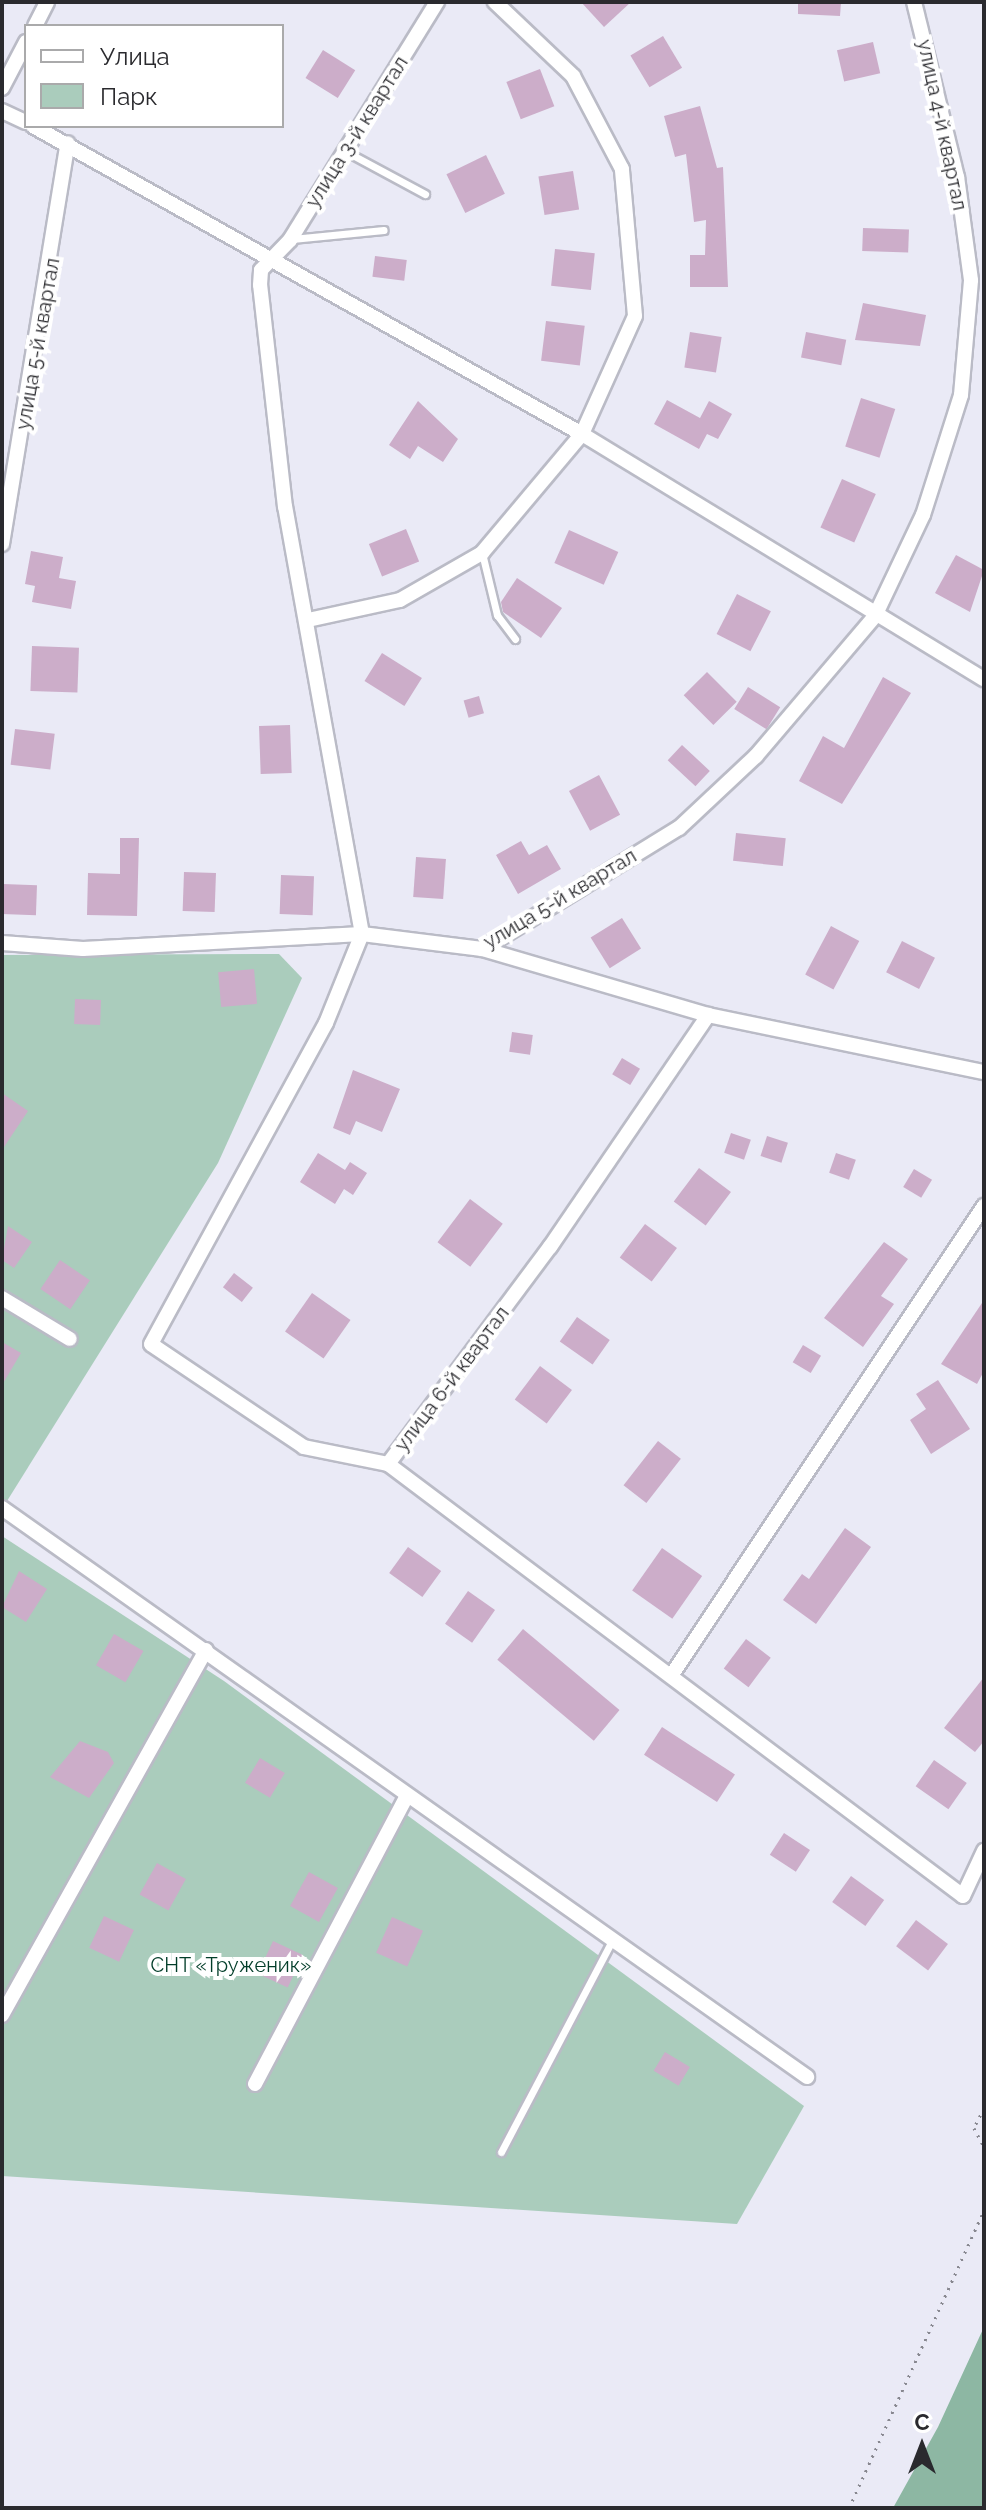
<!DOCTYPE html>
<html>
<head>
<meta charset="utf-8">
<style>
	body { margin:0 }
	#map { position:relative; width:986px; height:2510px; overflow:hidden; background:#eaeaf6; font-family:Raleway,sans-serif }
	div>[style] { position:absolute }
	.green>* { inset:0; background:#aaccbc }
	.forest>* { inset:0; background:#8db7a3 }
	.building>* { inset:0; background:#ccadc9; transform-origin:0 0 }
	.path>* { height:3px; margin-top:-1.5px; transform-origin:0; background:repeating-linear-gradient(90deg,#87878f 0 2px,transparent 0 8px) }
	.roads { filter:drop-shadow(2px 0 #babbc6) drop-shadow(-2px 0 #babbc6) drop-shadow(0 2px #babbc6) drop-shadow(0 -2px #babbc6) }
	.lane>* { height:7px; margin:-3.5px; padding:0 3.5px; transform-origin:3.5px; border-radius:3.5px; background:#fff }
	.street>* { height:14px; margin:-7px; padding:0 7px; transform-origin:7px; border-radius:7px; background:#fff }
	span { translate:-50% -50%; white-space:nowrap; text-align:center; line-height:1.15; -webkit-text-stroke:8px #fff; paint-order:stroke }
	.street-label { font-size:20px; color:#2a2a2e }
	.park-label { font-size:20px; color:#023d29 }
	.frame { position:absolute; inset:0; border:4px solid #2a2a2e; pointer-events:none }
	.legend { position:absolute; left:24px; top:24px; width:260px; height:104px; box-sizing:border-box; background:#fff; border:2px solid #aaaaab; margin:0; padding:10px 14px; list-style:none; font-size:24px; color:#2a2a2e }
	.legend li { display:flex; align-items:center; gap:16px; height:40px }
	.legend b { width:40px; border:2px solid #aaaaab }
	.north { position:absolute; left:882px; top:2406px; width:80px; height:80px; -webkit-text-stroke:6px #fff; paint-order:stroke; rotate:0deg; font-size:22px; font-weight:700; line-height:32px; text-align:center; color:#2a2a2e }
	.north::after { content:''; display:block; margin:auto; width:28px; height:36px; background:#2a2a2e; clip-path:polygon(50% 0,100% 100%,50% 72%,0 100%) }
</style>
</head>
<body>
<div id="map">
	<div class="green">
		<div style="clip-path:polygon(279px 954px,302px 978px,218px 1163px,2px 1509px,2px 955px)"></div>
		<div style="clip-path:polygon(2px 1536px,224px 1681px,804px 2106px,737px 2224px,2px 2176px)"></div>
	</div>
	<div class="forest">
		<div style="clip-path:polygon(984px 2327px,984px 2508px,893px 2508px,938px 2427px)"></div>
	</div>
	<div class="building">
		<div style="clip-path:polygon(581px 2px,631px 2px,604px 27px)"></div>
		<div style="clip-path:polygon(798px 2px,841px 2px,840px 16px,798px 14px)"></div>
		<div style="left:663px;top:36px;width:37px;height:38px;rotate:59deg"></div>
		<div style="left:873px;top:42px;width:32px;height:37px;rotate:77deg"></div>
		<div style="left:323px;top:50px;width:38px;height:33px;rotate:32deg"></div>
		<div style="left:540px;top:69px;width:40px;height:36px;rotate:69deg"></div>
		<div style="clip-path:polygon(700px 106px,717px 168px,723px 167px,728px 287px,690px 287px,690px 255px,705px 255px,706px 220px,694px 222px,686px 154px,675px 157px,664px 116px)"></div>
		<div style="left:486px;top:155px;width:43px;height:44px;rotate:64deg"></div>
		<div style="left:573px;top:171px;width:39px;height:35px;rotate:81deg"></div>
		<div style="left:863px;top:228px;width:46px;height:23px;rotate:2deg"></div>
		<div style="left:555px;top:249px;width:40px;height:37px;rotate:6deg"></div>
		<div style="left:375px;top:256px;width:32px;height:21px;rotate:7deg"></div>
		<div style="clip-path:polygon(863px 303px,926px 315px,920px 346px,855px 340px)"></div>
		<div style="left:546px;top:321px;width:39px;height:40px;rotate:7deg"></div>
		<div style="left:690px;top:332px;width:32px;height:36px;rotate:9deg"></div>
		<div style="left:806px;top:332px;width:41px;height:26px;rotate:11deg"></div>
		<div style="left:861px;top:398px;width:36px;height:51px;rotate:18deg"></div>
		<div style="clip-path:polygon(667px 400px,700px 418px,709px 401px,732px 414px,718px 439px,707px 434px,699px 449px,654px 424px)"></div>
		<div style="clip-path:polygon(418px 401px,458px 439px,443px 462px,418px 446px,410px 459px,389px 445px)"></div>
		<div style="left:842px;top:479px;width:37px;height:53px;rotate:24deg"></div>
		<div style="left:406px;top:529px;width:35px;height:40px;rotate:68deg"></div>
		<div style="left:569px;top:530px;width:54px;height:36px;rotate:24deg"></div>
		<div style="clip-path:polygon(31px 551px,63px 557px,59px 578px,76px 581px,71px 609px,32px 602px,35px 586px,25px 584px)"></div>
		<div style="clip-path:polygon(956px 555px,984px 570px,970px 612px,935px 593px)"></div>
		<div style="clip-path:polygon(517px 578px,562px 608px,541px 638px,503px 612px,501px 602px)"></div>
		<div style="left:737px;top:594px;width:38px;height:45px;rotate:27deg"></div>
		<div style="left:32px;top:646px;width:47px;height:45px;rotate:2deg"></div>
		<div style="left:382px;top:653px;width:47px;height:33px;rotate:32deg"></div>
		<div style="left:707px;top:672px;width:42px;height:33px;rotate:45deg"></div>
		<div style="clip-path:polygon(883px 677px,911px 693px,842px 804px,799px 781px,823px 736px,844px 748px)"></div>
		<div style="left:748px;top:687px;width:38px;height:26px;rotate:32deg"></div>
		<div style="left:479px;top:696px;width:18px;height:16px;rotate:74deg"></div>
		<div style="left:290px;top:725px;width:48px;height:31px;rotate:88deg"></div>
		<div style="left:15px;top:729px;width:40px;height:36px;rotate:7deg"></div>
		<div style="left:682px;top:745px;width:38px;height:21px;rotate:43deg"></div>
		<div style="left:599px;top:775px;width:45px;height:34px;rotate:62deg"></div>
		<div style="left:736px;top:833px;width:50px;height:28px;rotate:6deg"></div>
		<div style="clip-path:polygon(120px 838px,139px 838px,137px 916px,87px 915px,88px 873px,120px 874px)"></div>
		<div style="clip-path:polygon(521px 841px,529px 855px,547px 845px,561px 869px,518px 894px,496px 855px)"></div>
		<div style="left:416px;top:857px;width:30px;height:40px;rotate:4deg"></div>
		<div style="left:184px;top:872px;width:32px;height:39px;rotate:2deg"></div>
		<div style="left:281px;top:875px;width:33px;height:39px;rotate:2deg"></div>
		<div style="left:3px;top:884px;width:34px;height:30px;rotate:2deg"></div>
		<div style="left:622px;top:918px;width:36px;height:37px;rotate:58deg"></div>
		<div style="left:831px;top:926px;width:32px;height:55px;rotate:28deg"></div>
		<div style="left:902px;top:941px;width:37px;height:35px;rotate:27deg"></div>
		<div style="left:254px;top:969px;width:35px;height:36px;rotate:85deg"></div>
		<div style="left:75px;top:999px;width:26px;height:25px;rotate:2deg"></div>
		<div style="left:512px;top:1032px;width:21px;height:20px;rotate:8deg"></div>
		<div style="left:622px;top:1058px;width:21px;height:19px;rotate:31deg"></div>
		<div style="clip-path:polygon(353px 1070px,400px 1089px,382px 1132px,356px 1121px,350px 1135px,333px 1128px)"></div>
		<div style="clip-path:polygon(2px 1093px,28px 1111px,2px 1150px)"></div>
		<div style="left:731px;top:1133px;width:21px;height:21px;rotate:19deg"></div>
		<div style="left:767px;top:1136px;width:22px;height:21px;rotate:18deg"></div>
		<div style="clip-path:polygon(318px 1153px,345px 1170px,350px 1162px,367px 1173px,353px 1195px,344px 1189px,335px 1204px,300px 1182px)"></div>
		<div style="left:836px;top:1153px;width:21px;height:21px;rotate:19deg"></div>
		<div style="left:699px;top:1168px;width:40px;height:42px;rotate:37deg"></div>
		<div style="left:914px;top:1169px;width:21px;height:21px;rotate:31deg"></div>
		<div style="left:470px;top:1199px;width:41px;height:54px;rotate:37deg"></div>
		<div style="left:645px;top:1224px;width:40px;height:42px;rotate:37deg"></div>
		<div style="clip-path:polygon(8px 1226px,32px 1242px,14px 1268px,2px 1260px)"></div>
		<div style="clip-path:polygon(884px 1242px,908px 1259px,881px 1296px,894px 1304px,863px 1347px,824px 1318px)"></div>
		<div style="left:60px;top:1260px;width:36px;height:35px;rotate:34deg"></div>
		<div style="left:234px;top:1273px;width:24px;height:18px;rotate:38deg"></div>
		<div style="left:312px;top:1293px;width:47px;height:47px;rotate:35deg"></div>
		<div style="clip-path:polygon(984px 1300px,984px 1371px,977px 1384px,941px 1364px)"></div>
		<div style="left:577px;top:1317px;width:40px;height:30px;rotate:35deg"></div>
		<div style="clip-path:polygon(2px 1342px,21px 1353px,2px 1385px)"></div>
		<div style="left:803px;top:1345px;width:21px;height:20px;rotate:31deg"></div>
		<div style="left:540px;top:1366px;width:40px;height:42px;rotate:37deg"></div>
		<div style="clip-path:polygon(938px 1380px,970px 1429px,931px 1454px,910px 1420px,926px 1409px,916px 1394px)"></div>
		<div style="left:658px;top:1441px;width:29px;height:56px;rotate:38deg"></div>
		<div style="clip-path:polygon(845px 1528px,871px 1547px,816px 1624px,783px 1600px,802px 1574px,809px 1579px)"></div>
		<div style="left:408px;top:1547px;width:41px;height:32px;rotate:36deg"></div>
		<div style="left:662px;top:1548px;width:49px;height:52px;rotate:35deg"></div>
		<div style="clip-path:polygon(19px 1571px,47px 1589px,26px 1622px,2px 1607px)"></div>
		<div style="left:468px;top:1591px;width:33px;height:40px;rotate:35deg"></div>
		<div style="left:523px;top:1629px;width:126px;height:40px;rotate:40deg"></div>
		<div style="left:114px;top:1634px;width:34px;height:36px;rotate:30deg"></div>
		<div style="left:746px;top:1639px;width:31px;height:37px;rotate:37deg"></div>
		<div style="clip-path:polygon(984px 1677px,984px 1741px,975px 1752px,944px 1728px)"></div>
		<div style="left:662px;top:1727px;width:87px;height:33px;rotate:33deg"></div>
		<div style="clip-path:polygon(80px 1741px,108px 1752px,114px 1763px,89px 1798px,50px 1777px)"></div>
		<div style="left:260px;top:1758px;width:29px;height:29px;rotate:31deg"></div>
		<div style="left:934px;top:1760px;width:40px;height:32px;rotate:35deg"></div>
		<div style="left:784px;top:1833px;width:31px;height:26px;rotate:33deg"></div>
		<div style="left:157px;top:1863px;width:33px;height:36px;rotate:29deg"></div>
		<div style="left:309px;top:1872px;width:33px;height:39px;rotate:29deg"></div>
		<div style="left:851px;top:1876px;width:41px;height:32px;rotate:36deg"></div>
		<div style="left:104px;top:1916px;width:33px;height:35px;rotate:25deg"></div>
		<div style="left:392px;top:1917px;width:34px;height:39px;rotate:24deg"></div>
		<div style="left:916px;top:1920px;width:40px;height:33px;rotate:37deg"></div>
		<div style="left:273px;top:1941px;width:33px;height:36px;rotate:25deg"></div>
		<div style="left:665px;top:2052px;width:29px;height:22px;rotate:31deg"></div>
	</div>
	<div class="path">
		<div style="left:984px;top:2108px;width:22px;rotate:117deg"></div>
		<div style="left:974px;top:2128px;width:21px;rotate:62deg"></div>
		<div style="left:849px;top:2508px;width:327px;rotate:-65.6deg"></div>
	</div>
	<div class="roads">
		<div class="lane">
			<div style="left:345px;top:151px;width:91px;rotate:28.3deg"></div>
			<div style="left:292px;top:239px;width:92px;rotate:-5.6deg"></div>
			<div style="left:482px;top:553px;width:64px;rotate:76.4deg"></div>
			<div style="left:497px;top:615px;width:30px;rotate:53deg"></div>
			<div style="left:501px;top:2152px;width:235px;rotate:-62.3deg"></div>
		</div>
		<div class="street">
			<div style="left:35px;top:26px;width:27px;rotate:-63deg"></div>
			<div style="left:2px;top:88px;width:52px;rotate:-62.4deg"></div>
			<div style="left:2px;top:111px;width:26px;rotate:25deg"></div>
			<div style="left:33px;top:126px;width:629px;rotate:29.29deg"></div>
			<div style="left:582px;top:434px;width:471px;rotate:31.4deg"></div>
			<div style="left:2px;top:544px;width:406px;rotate:-80.7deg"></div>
			<div style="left:308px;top:620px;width:94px;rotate:-12.3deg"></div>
			<div style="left:400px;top:600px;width:95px;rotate:-29.8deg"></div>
			<div style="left:482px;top:553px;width:155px;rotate:-50deg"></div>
			<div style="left:582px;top:434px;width:129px;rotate:-65.8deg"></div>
			<div style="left:635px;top:316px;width:148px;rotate:-95.1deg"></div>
			<div style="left:622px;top:169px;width:105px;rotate:-117.8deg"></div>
			<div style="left:573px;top:76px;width:108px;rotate:-136.5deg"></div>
			<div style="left:2px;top:943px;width:81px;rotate:4.2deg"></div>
			<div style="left:83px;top:949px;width:279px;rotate:-3.1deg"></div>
			<div style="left:362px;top:934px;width:121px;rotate:7.1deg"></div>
			<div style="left:482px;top:949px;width:231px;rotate:-31.6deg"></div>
			<div style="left:679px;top:828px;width:105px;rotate:-43.1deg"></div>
			<div style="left:756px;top:756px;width:184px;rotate:-49.6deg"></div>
			<div style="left:875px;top:616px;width:112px;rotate:-64.6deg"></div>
			<div style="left:923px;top:515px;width:126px;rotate:-72.4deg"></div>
			<div style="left:961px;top:395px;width:115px;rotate:-85deg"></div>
			<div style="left:971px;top:280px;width:104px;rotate:-97.7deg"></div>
			<div style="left:957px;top:177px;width:180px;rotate:-103.8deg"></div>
			<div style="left:708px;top:1015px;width:282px;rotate:11.7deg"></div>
			<div style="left:2px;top:1298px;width:79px;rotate:31.1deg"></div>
			<div style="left:388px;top:1464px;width:86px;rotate:-168.6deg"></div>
			<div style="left:304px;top:1447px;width:184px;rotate:-146.1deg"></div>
			<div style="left:151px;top:1344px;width:366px;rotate:-61.4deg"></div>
			<div style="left:326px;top:1023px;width:96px;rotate:-68deg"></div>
			<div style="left:362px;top:934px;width:434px;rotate:-100.2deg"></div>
			<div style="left:285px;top:507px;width:223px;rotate:-96.4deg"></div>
			<div style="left:260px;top:285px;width:15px;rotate:-86deg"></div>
			<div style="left:261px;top:270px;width:42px;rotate:-46deg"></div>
			<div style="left:290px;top:240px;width:280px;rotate:-58.3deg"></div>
			<div style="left:388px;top:1464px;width:271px;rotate:-53.3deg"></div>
			<div style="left:550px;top:1247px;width:281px;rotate:-55.7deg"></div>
			<div style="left:708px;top:1015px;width:235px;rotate:-163.7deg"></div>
			<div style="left:388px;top:1464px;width:719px;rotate:36.92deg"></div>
			<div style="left:963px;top:1896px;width:50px;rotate:-65deg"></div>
			<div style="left:2px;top:1508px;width:986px;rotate:35.25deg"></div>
			<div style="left:671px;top:1676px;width:565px;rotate:-56.34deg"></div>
			<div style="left:2px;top:2015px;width:418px;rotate:-60.8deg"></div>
			<div style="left:255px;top:2084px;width:326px;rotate:-62.2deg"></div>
		</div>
	</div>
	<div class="street-label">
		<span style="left:942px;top:125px;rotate:78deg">улица 4-й квартал</span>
		<span style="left:357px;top:132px;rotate:-58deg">улица 3-й квартал</span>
		<span style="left:38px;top:344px;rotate:-80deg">улица 5-й квартал</span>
		<span style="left:560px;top:899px;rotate:-31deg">улица 5-й квартал</span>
		<span style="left:452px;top:1379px;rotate:-53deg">улица 6-й квартал</span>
	</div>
	<div class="park-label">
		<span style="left:231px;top:1965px">СНТ «Труженик»</span>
	</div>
	<div class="frame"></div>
	<ul class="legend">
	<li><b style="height:10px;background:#fff"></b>Улица</li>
	<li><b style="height:22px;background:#aaccbc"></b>Парк</li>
	</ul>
	<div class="north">С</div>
</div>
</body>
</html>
